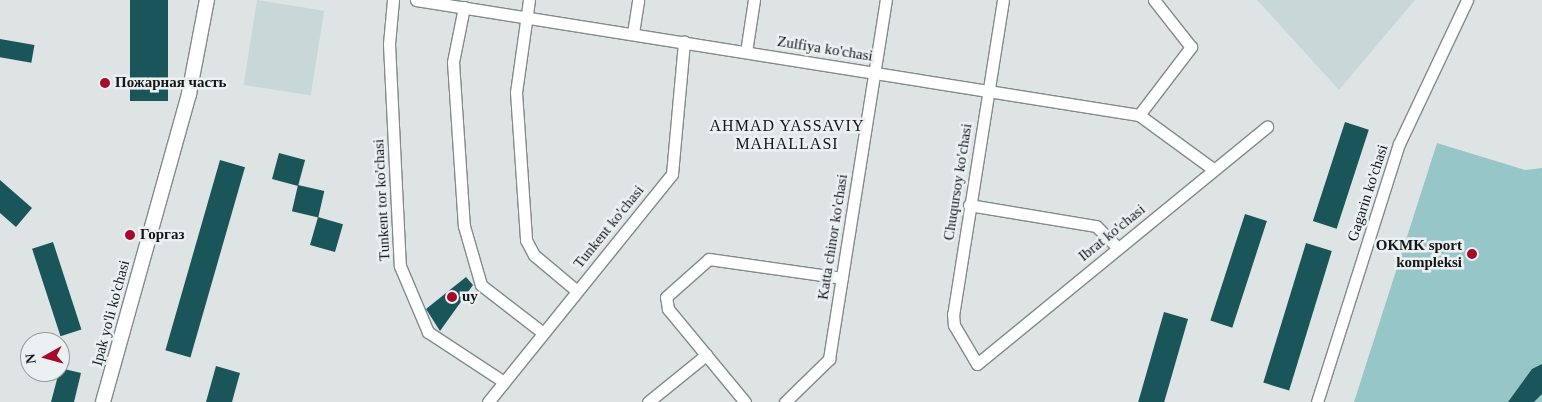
<!DOCTYPE html>
<html>
<head>
<meta charset="utf-8">
<style>
	body { margin:0 }
	#map { position:relative; width:1542px; height:402px; overflow:hidden; background:#dee4e4; font-family:Georgia,serif }
	div>[style] { position:absolute }
	.built>* { inset:0; background:#c8d8d9; transform-origin:0 0 }
	.green>* { inset:0; background:#97c6c9 }
	.building>* { inset:0; background:#1a5559; transform-origin:0 0 }
	.roads { filter:drop-shadow(1px 0 #848a8a) drop-shadow(-1px 0 #848a8a) drop-shadow(0 1px #848a8a) drop-shadow(0 -1px #848a8a) }
	.minor>* { height:11px; margin:-5.5px; padding:0 5.5px; transform-origin:5.5px; border-radius:5.5px; background:#fff }
	.major>* { height:14px; margin:-7px; padding:0 7px; transform-origin:7px; border-radius:7px; background:#fff }
	.dots>* { width:14px; height:14px; translate:-50% -50%; box-sizing:border-box; border:2px solid #ebf1f2; border-radius:50% }
	span { translate:-50% -50%; white-space:nowrap; text-align:center; line-height:1.15; -webkit-text-stroke:5px #ebf1f2; paint-order:stroke }
	.street-label { font-size:15px; color:#141616 }
	.poi-label { font-size:15px; color:#141616; font-weight:700 }
	.left { translate:0 -50%; text-align:left }
	.right { translate:-100% -50%; text-align:right }
	.neighbourhood-label { font-size:16px; color:#141616; letter-spacing:1px }
	.north { position:absolute; left:20px; top:332px; width:50px; height:50px; box-sizing:border-box; background:#ebf1f2; border:1px solid #95999a; border-radius:50%; rotate:263deg; font-size:14px; font-weight:700; line-height:20px; text-align:center; color:#141616 }
	.north::after { content:''; display:block; margin:auto; width:18px; height:22px; background:#a50a28; clip-path:polygon(50% 0,100% 100%,50% 72%,0 100%) }
</style>
</head>
<body>
<div id="map">
	<div class="built">
		<div style="left:257px;top:0;width:68px;height:86px;rotate:9deg"></div>
		<div style="clip-path:polygon(1257px 0,1415px 0,1339px 90px)"></div>
	</div>
	<div class="green">
		<div style="clip-path:polygon(1437px 143px,1525px 170px,1542px 168px,1542px 402px,1354px 402px)"></div>
	</div>
	<div class="building">
		<div style="left:130px;top:0;width:38px;height:101px"></div>
		<div style="left:0;top:39px;width:35px;height:18px;rotate:10deg"></div>
		<div style="left:1345px;top:122px;width:25px;height:104px;rotate:18deg"></div>
		<div style="left:279px;top:153px;width:27px;height:27px;rotate:15deg"></div>
		<div style="left:220px;top:160px;width:26px;height:198px;rotate:16deg"></div>
		<div style="clip-path:polygon(0 180px,32px 208px,16px 227px,0 213px)"></div>
		<div style="left:298px;top:185px;width:27px;height:27px;rotate:13deg"></div>
		<div style="left:1245px;top:214px;width:23px;height:112px;rotate:18deg"></div>
		<div style="left:318px;top:217px;width:26px;height:29px;rotate:16deg"></div>
		<div style="left:53px;top:242px;width:92px;height:22px;rotate:72deg"></div>
		<div style="left:1306px;top:243px;width:27px;height:146px;rotate:17deg"></div>
		<div style="clip-path:polygon(466px 277px,473px 285px,440px 331px,426px 309px)"></div>
		<div style="left:1164px;top:312px;width:25px;height:94px;rotate:16deg"></div>
		<div style="clip-path:polygon(1542px 364px,1542px 394px,1534px 402px,1508px 402px,1532px 369px)"></div>
		<div style="clip-path:polygon(216px 366px,240px 373px,232px 402px,206px 402px)"></div>
		<div style="clip-path:polygon(60px 368px,81px 373px,74px 402px,51px 402px)"></div>
	</div>
	<div class="roads">
		<div class="minor">
			<div style="left:393px;top:0;width:44px;rotate:95.2deg"></div>
			<div style="left:389px;top:44px;width:222px;rotate:87.2deg"></div>
			<div style="left:400px;top:266px;width:72px;rotate:67deg"></div>
			<div style="left:428px;top:332px;width:91px;rotate:33.3deg"></div>
			<div style="left:416px;top:0;width:732px;rotate:9.04deg"></div>
			<div style="left:1139px;top:115px;width:92px;rotate:36.1deg"></div>
			<div style="left:529px;top:0;width:93px;rotate:98deg"></div>
			<div style="left:516px;top:92px;width:148px;rotate:86.1deg"></div>
			<div style="left:526px;top:240px;width:17px;rotate:62deg"></div>
			<div style="left:534px;top:255px;width:56px;rotate:39.9deg"></div>
			<div style="left:1003px;top:0;width:318px;rotate:99deg"></div>
			<div style="left:953px;top:314px;width:11px;rotate:85deg"></div>
			<div style="left:954px;top:325px;width:45px;rotate:59.5deg"></div>
			<div style="left:977px;top:364px;width:375px;rotate:-39.3deg"></div>
			<div style="left:464px;top:7px;width:56px;rotate:101.3deg"></div>
			<div style="left:453px;top:62px;width:164px;rotate:86.2deg"></div>
			<div style="left:464px;top:226px;width:61px;rotate:73.9deg"></div>
			<div style="left:481px;top:285px;width:78px;rotate:37.7deg"></div>
			<div style="left:633px;top:33px;width:33px;rotate:-81deg"></div>
			<div style="left:746px;top:52px;width:53px;rotate:-81.3deg"></div>
			<div style="left:1139px;top:115px;width:86px;rotate:-52.6deg"></div>
			<div style="left:1191px;top:47px;width:60px;rotate:-128.2deg"></div>
			<div style="left:969px;top:205px;width:129px;rotate:9.4deg"></div>
			<div style="left:1096px;top:226px;width:30px;rotate:45deg"></div>
			<div style="left:488px;top:402px;width:293px;rotate:-51.1deg"></div>
			<div style="left:672px;top:174px;width:133px;rotate:-84.8deg"></div>
			<div style="left:648px;top:402px;width:75px;rotate:-39deg"></div>
			<div style="left:745px;top:402px;width:121px;rotate:-129.6deg"></div>
			<div style="left:668px;top:309px;width:12px;rotate:-99deg"></div>
			<div style="left:666px;top:297px;width:57px;rotate:-41.5deg"></div>
			<div style="left:709px;top:259px;width:134px;rotate:8.1deg"></div>
			<div style="left:785px;top:402px;width:62px;rotate:-44.3deg"></div>
			<div style="left:829px;top:359px;width:363px;rotate:-81deg"></div>
			<div style="left:1317px;top:402px;width:271px;rotate:-72.4deg"></div>
			<div style="left:1399px;top:144px;width:159px;rotate:-64.7deg"></div>
		</div>
		<div class="major">
			<div style="left:103px;top:402px;width:320px;rotate:-74.4deg"></div>
			<div style="left:189px;top:94px;width:96px;rotate:-79.2deg"></div>
		</div>
	</div>
	<div class="dots">
		<div style="left:105px;top:83px;background:#a50a28"></div>
		<div style="left:130px;top:235px;background:#a50a28"></div>
		<div style="left:1472px;top:254px;background:#a50a28"></div>
		<div style="left:452px;top:297px;background:#a50a28"></div>
	</div>
	<div class="street-label">
		<span style="left:825px;top:49px;rotate:9deg">Zulfiya ko'chasi</span>
		<span style="left:958px;top:182px;rotate:-81deg">Chuqursoy ko'chasi</span>
		<span style="left:1368px;top:193px;rotate:-72deg">Gagarin ko'chasi</span>
		<span style="left:382px;top:200px;rotate:-93deg">Tunkent tor ko'chasi</span>
		<span style="left:609px;top:227px;rotate:-51deg">Tunkent ko'chasi</span>
		<span style="left:1112px;top:233px;rotate:-39deg">Ibrat ko'chasi</span>
		<span style="left:833px;top:237px;rotate:-81deg">Katta chinor ko'chasi</span>
		<span style="left:111px;top:313px;rotate:-75deg">Ipak yo'li ko'chasi</span>
	</div>
	<div class="poi-label">
		<span class="left" style="left:115px;top:83px">Пожарная часть</span>
		<span class="left" style="left:140px;top:235px">Горгаз</span>
		<span class="right" style="left:1462px;top:254px">OKMK sport<br>kompleksi</span>
		<span class="left" style="left:462px;top:297px">uy</span>
	</div>
	<div class="neighbourhood-label">
		<span style="left:787px;top:135px">AHMAD YASSAVIY<br>MAHALLASI</span>
	</div>
	<div class="north">N</div>
</div>
</body>
</html>
